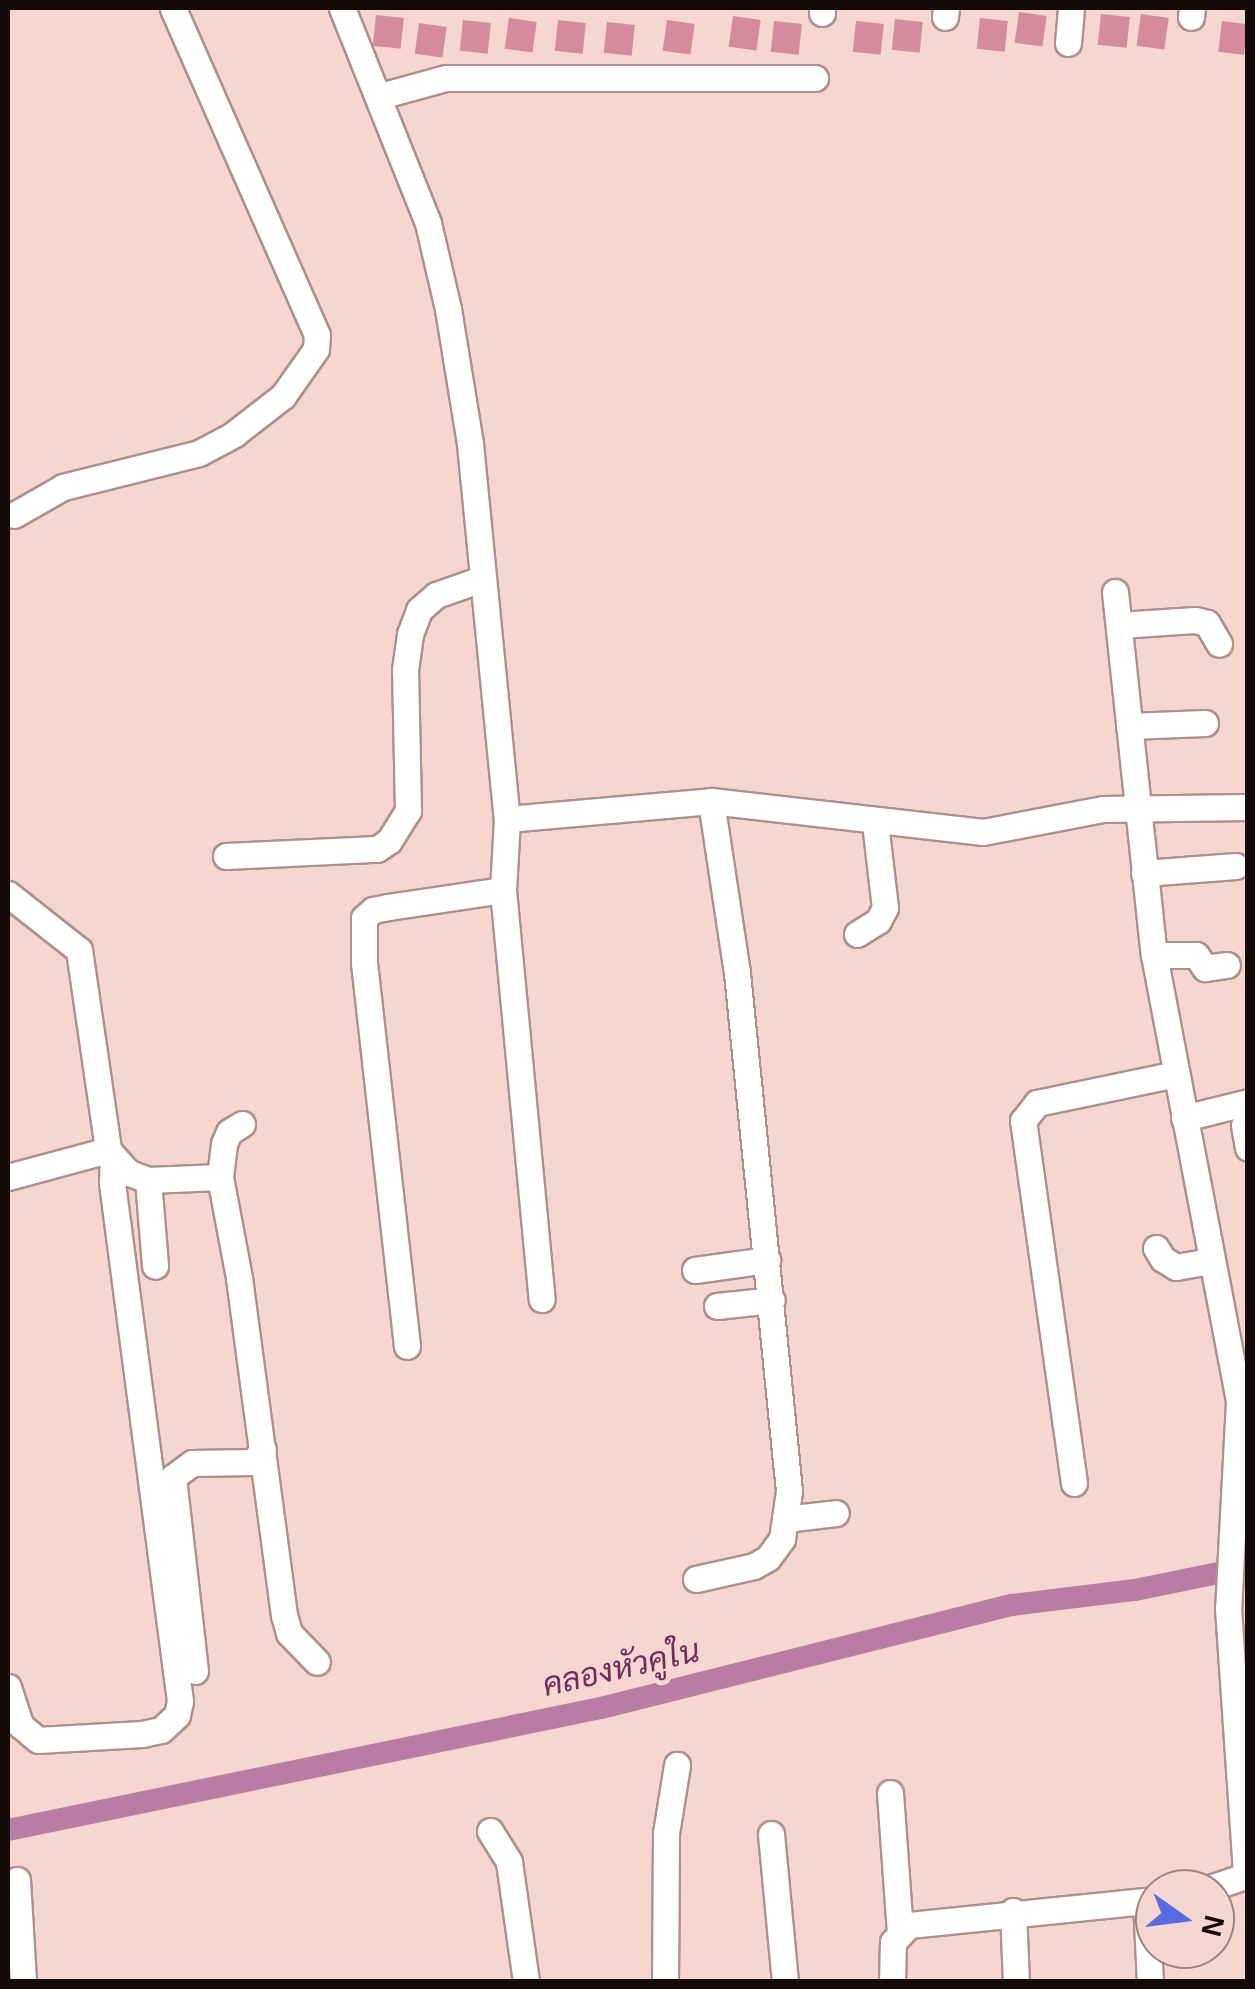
<!DOCTYPE html>
<html>
<head>
<meta charset="utf-8">
<style>
	body { margin:0 }
	#map { position:relative; width:1255px; height:1989px; overflow:hidden; background:#f6d6d1; font-family:Arial,Sarabun,sans-serif }
	div>[style] { position:absolute }
	.canal>* { height:22px; margin:-11px; padding:0 11px; transform-origin:11px; border-radius:11px; background:#b97ca2 }
	.building>* { inset:0; background:#d48b9c; transform-origin:0 0 }
	.roads { filter:drop-shadow(2px 0 #af918c) drop-shadow(-2px 0 #af918c) drop-shadow(0 2px #af918c) drop-shadow(0 -2px #af918c) }
	.minor>* { height:25px; margin:-12.5px; padding:0 12.5px; transform-origin:12.5px; border-radius:12.5px; background:#fff }
	span { translate:-50% -50%; white-space:nowrap; text-align:center; line-height:1.15; -webkit-text-stroke:10px #f6d6d1; paint-order:stroke }
	.water-label { font-size:32px; color:#752b5e; font-style:italic }
	.frame { position:absolute; inset:0; border:10px solid #140a09; pointer-events:none }
	.north { position:absolute; left:1135px; top:1869px; width:100px; height:100px; box-sizing:border-box; background:#f6d6d1; border:2px solid #9c8481; border-radius:50%; rotate:104deg; font-size:28px; font-weight:700; line-height:40px; text-align:center; color:#140a09 }
	.north::after { content:''; display:block; margin:auto; width:35px; height:45px; background:#5a6be2; clip-path:polygon(50% 0,100% 100%,50% 72%,0 100%) }
</style>
</head>
<body>
<div id="map">
	<div class="canal">
		<div style="left:8px;top:1830px;width:605px;rotate:-11.63deg"></div>
		<div style="left:601px;top:1708px;width:424px;rotate:-14.1deg"></div>
		<div style="left:1012px;top:1605px;width:124px;rotate:-7deg"></div>
		<div style="left:1135px;top:1590px;width:115px;rotate:-11.5deg"></div>
	</div>
	<div class="building">
		<div style="left:1019px;top:12px;width:28px;height:31px;rotate:8deg"></div>
		<div style="left:1101px;top:14px;width:29px;height:31px;rotate:6deg"></div>
		<div style="left:1141px;top:14px;width:28px;height:32px;rotate:8deg"></div>
		<div style="left:376px;top:15px;width:28px;height:31px;rotate:6deg"></div>
		<div style="left:733px;top:16px;width:28px;height:31px;rotate:8deg"></div>
		<div style="left:509px;top:18px;width:28px;height:31px;rotate:8deg"></div>
		<div style="left:980px;top:18px;width:28px;height:31px;rotate:6deg"></div>
		<div style="left:895px;top:19px;width:28px;height:31px;rotate:6deg"></div>
		<div style="left:463px;top:20px;width:28px;height:31px;rotate:6deg"></div>
		<div style="left:558px;top:20px;width:28px;height:31px;rotate:6deg"></div>
		<div style="left:667px;top:20px;width:28px;height:31px;rotate:8deg"></div>
		<div style="left:774px;top:21px;width:28px;height:31px;rotate:6deg"></div>
		<div style="left:856px;top:21px;width:28px;height:31px;rotate:6deg"></div>
		<div style="left:1222px;top:21px;width:26px;height:31px;rotate:7deg"></div>
		<div style="left:607px;top:22px;width:28px;height:31px;rotate:6deg"></div>
		<div style="left:419px;top:23px;width:28px;height:31px;rotate:8deg"></div>
	</div>
	<div class="roads">
		<div class="minor">
			<div style="left:342px;top:8px;width:232px;rotate:68.2deg"></div>
			<div style="left:428px;top:223px;width:88px;rotate:76.9deg"></div>
			<div style="left:448px;top:309px;width:137px;rotate:80.7deg"></div>
			<div style="left:470px;top:444px;width:377px;rotate:84.4deg"></div>
			<div style="left:507px;top:819px;width:205px;rotate:-5deg"></div>
			<div style="left:711px;top:801px;width:274px;rotate:6.5deg"></div>
			<div style="left:983px;top:832px;width:122px;rotate:-10.9deg"></div>
			<div style="left:1103px;top:809px;width:145px;rotate:-0.8deg"></div>
			<div style="left:822px;top:13px;width:5px;rotate:-90deg"></div>
			<div style="left:945px;top:17px;width:9px;rotate:-84deg"></div>
			<div style="left:1191px;top:17px;width:9px;rotate:-84deg"></div>
			<div style="left:1068px;top:43px;width:35px;rotate:-85deg"></div>
			<div style="left:380px;top:96px;width:68px;rotate:-15.3deg"></div>
			<div style="left:446px;top:78px;width:369px"></div>
			<div style="left:14px;top:515px;width:56px;rotate:-29.7deg"></div>
			<div style="left:63px;top:487px;width:140px;rotate:-14deg"></div>
			<div style="left:199px;top:453px;width:40px;rotate:-28deg"></div>
			<div style="left:234px;top:434px;width:62px;rotate:-37.8deg"></div>
			<div style="left:283px;top:396px;width:57px;rotate:-54.9deg"></div>
			<div style="left:316px;top:349px;width:14px;rotate:-86deg"></div>
			<div style="left:317px;top:335px;width:357px;rotate:-113.8deg"></div>
			<div style="left:1115px;top:592px;width:365px;rotate:83.9deg"></div>
			<div style="left:1154px;top:955px;width:454px;rotate:79.2deg"></div>
			<div style="left:1239px;top:1401px;width:207px;rotate:93deg"></div>
			<div style="left:1228px;top:1608px;width:268px;rotate:86.1deg"></div>
			<div style="left:1119px;top:625px;width:76px;rotate:-3.8deg"></div>
			<div style="left:1195px;top:620px;width:12px;rotate:14deg"></div>
			<div style="left:1207px;top:623px;width:24px;rotate:60deg"></div>
			<div style="left:1129px;top:726px;width:76px;rotate:-2.3deg"></div>
			<div style="left:507px;top:819px;width:71px;rotate:93.2deg"></div>
			<div style="left:503px;top:890px;width:411px;rotate:84.6deg"></div>
			<div style="left:226px;top:856px;width:151px;rotate:-2.7deg"></div>
			<div style="left:377px;top:849px;width:14px;rotate:-34deg"></div>
			<div style="left:389px;top:841px;width:36px;rotate:-58deg"></div>
			<div style="left:408px;top:811px;width:141px;rotate:-91.2deg"></div>
			<div style="left:405px;top:670px;width:36px;rotate:-82deg"></div>
			<div style="left:410px;top:634px;width:26px;rotate:-69deg"></div>
			<div style="left:419px;top:610px;width:23px;rotate:-41deg"></div>
			<div style="left:436px;top:595px;width:49px;rotate:-19.2deg"></div>
			<div style="left:1144px;top:873px;width:92px;rotate:-4.4deg"></div>
			<div style="left:8px;top:894px;width:90px;rotate:38.3deg"></div>
			<div style="left:79px;top:950px;width:202px;rotate:81.7deg"></div>
			<div style="left:108px;top:1150px;width:104px;rotate:164.9deg"></div>
			<div style="left:857px;top:934px;width:25px;rotate:-32deg"></div>
			<div style="left:878px;top:921px;width:15px;rotate:-62deg"></div>
			<div style="left:885px;top:908px;width:86px;rotate:-96.7deg"></div>
			<div style="left:1154px;top:955px;width:42px"></div>
			<div style="left:1196px;top:955px;width:16px;rotate:55deg"></div>
			<div style="left:1205px;top:968px;width:22px;rotate:-8deg"></div>
			<div style="left:1184px;top:1118px;width:66px;rotate:-14deg"></div>
			<div style="left:242px;top:1124px;width:15px;rotate:148deg"></div>
			<div style="left:229px;top:1132px;width:13px;rotate:113deg"></div>
			<div style="left:224px;top:1144px;width:33px;rotate:97deg"></div>
			<div style="left:220px;top:1177px;width:103px;rotate:79.3deg"></div>
			<div style="left:239px;top:1278px;width:340px;rotate:82.4deg"></div>
			<div style="left:284px;top:1615px;width:19px;rotate:74deg"></div>
			<div style="left:289px;top:1633px;width:40px;rotate:46deg"></div>
			<div style="left:1244px;top:1125px;width:23px;rotate:80deg"></div>
			<div style="left:108px;top:1150px;width:31px;rotate:48deg"></div>
			<div style="left:129px;top:1173px;width:20px;rotate:20deg"></div>
			<div style="left:148px;top:1180px;width:72px;rotate:-2.4deg"></div>
			<div style="left:148px;top:1180px;width:86px;rotate:85.3deg"></div>
			<div style="left:1156px;top:1248px;width:13px;rotate:58deg"></div>
			<div style="left:1163px;top:1259px;width:15px;rotate:32deg"></div>
			<div style="left:1176px;top:1267px;width:36px;rotate:-10deg"></div>
			<div style="left:695px;top:1270px;width:73px;rotate:-7.9deg"></div>
			<div style="left:717px;top:1306px;width:55px;rotate:-6.2deg"></div>
			<div style="left:407px;top:1346px;width:385px;rotate:-96.4deg"></div>
			<div style="left:364px;top:963px;width:45px;rotate:-90deg"></div>
			<div style="left:364px;top:918px;width:12px;rotate:-42deg"></div>
			<div style="left:373px;top:910px;width:15px;rotate:-11deg"></div>
			<div style="left:388px;top:907px;width:116px;rotate:-8.4deg"></div>
			<div style="left:1074px;top:1483px;width:366px;rotate:-98deg"></div>
			<div style="left:1023px;top:1121px;width:23px;rotate:-52deg"></div>
			<div style="left:1037px;top:1103px;width:142px;rotate:-11.8deg"></div>
			<div style="left:785px;top:1519px;width:51px;rotate:-6.7deg"></div>
			<div style="left:696px;top:1579px;width:59px;rotate:-12.6deg"></div>
			<div style="left:754px;top:1566px;width:16px;rotate:-30deg"></div>
			<div style="left:768px;top:1558px;width:24px;rotate:-54deg"></div>
			<div style="left:782px;top:1539px;width:49px;rotate:-81.7deg"></div>
			<div style="left:789px;top:1491px;width:521px;rotate:-95.73deg"></div>
			<div style="left:737px;top:973px;width:174px;rotate:-98.6deg"></div>
			<div style="left:195px;top:1671px;width:195px;rotate:-96.5deg"></div>
			<div style="left:173px;top:1477px;width:24px;rotate:-36deg"></div>
			<div style="left:192px;top:1463px;width:61px;rotate:-0.9deg"></div>
			<div style="left:253px;top:1462px;width:16px;rotate:-52deg"></div>
			<div style="left:8px;top:1687px;width:40px;rotate:72deg"></div>
			<div style="left:20px;top:1725px;width:23px;rotate:40deg"></div>
			<div style="left:38px;top:1740px;width:104px;rotate:-3.3deg"></div>
			<div style="left:142px;top:1734px;width:19px;rotate:-12deg"></div>
			<div style="left:161px;top:1730px;width:22px;rotate:-43deg"></div>
			<div style="left:177px;top:1715px;width:14px;rotate:-78deg"></div>
			<div style="left:180px;top:1701px;width:522px;rotate:-97.48deg"></div>
			<div style="left:112px;top:1183px;width:23px;rotate:-88deg"></div>
			<div style="left:890px;top:1793px;width:138px;rotate:85.9deg"></div>
			<div style="left:490px;top:1831px;width:36px;rotate:58deg"></div>
			<div style="left:509px;top:1862px;width:121px;rotate:81.9deg"></div>
			<div style="left:771px;top:1834px;width:149px;rotate:84.6deg"></div>
			<div style="left:17px;top:1880px;width:102px;rotate:86.6deg"></div>
			<div style="left:1207px;top:1889px;width:43px;rotate:-18.9deg"></div>
			<div style="left:1146px;top:1901px;width:81px;rotate:87.2deg"></div>
			<div style="left:1013px;top:1911px;width:71px;rotate:87.6deg"></div>
			<div style="left:665px;top:1982px;width:149px;rotate:-89.6deg"></div>
			<div style="left:666px;top:1833px;width:69px;rotate:-80.8deg"></div>
			<div style="left:892px;top:1982px;width:40px;rotate:-88.6deg"></div>
			<div style="left:893px;top:1942px;width:23px;rotate:-47deg"></div>
			<div style="left:909px;top:1925px;width:247px;rotate:-5.8deg"></div>
		</div>
	</div>
	<div class="water-label">
		<span style="left:621px;top:1668px;rotate:-13deg">คลองหัวคูใน</span>
	</div>
	<div class="frame"></div>
	<div class="north">N</div>
</div>
</body>
</html>
